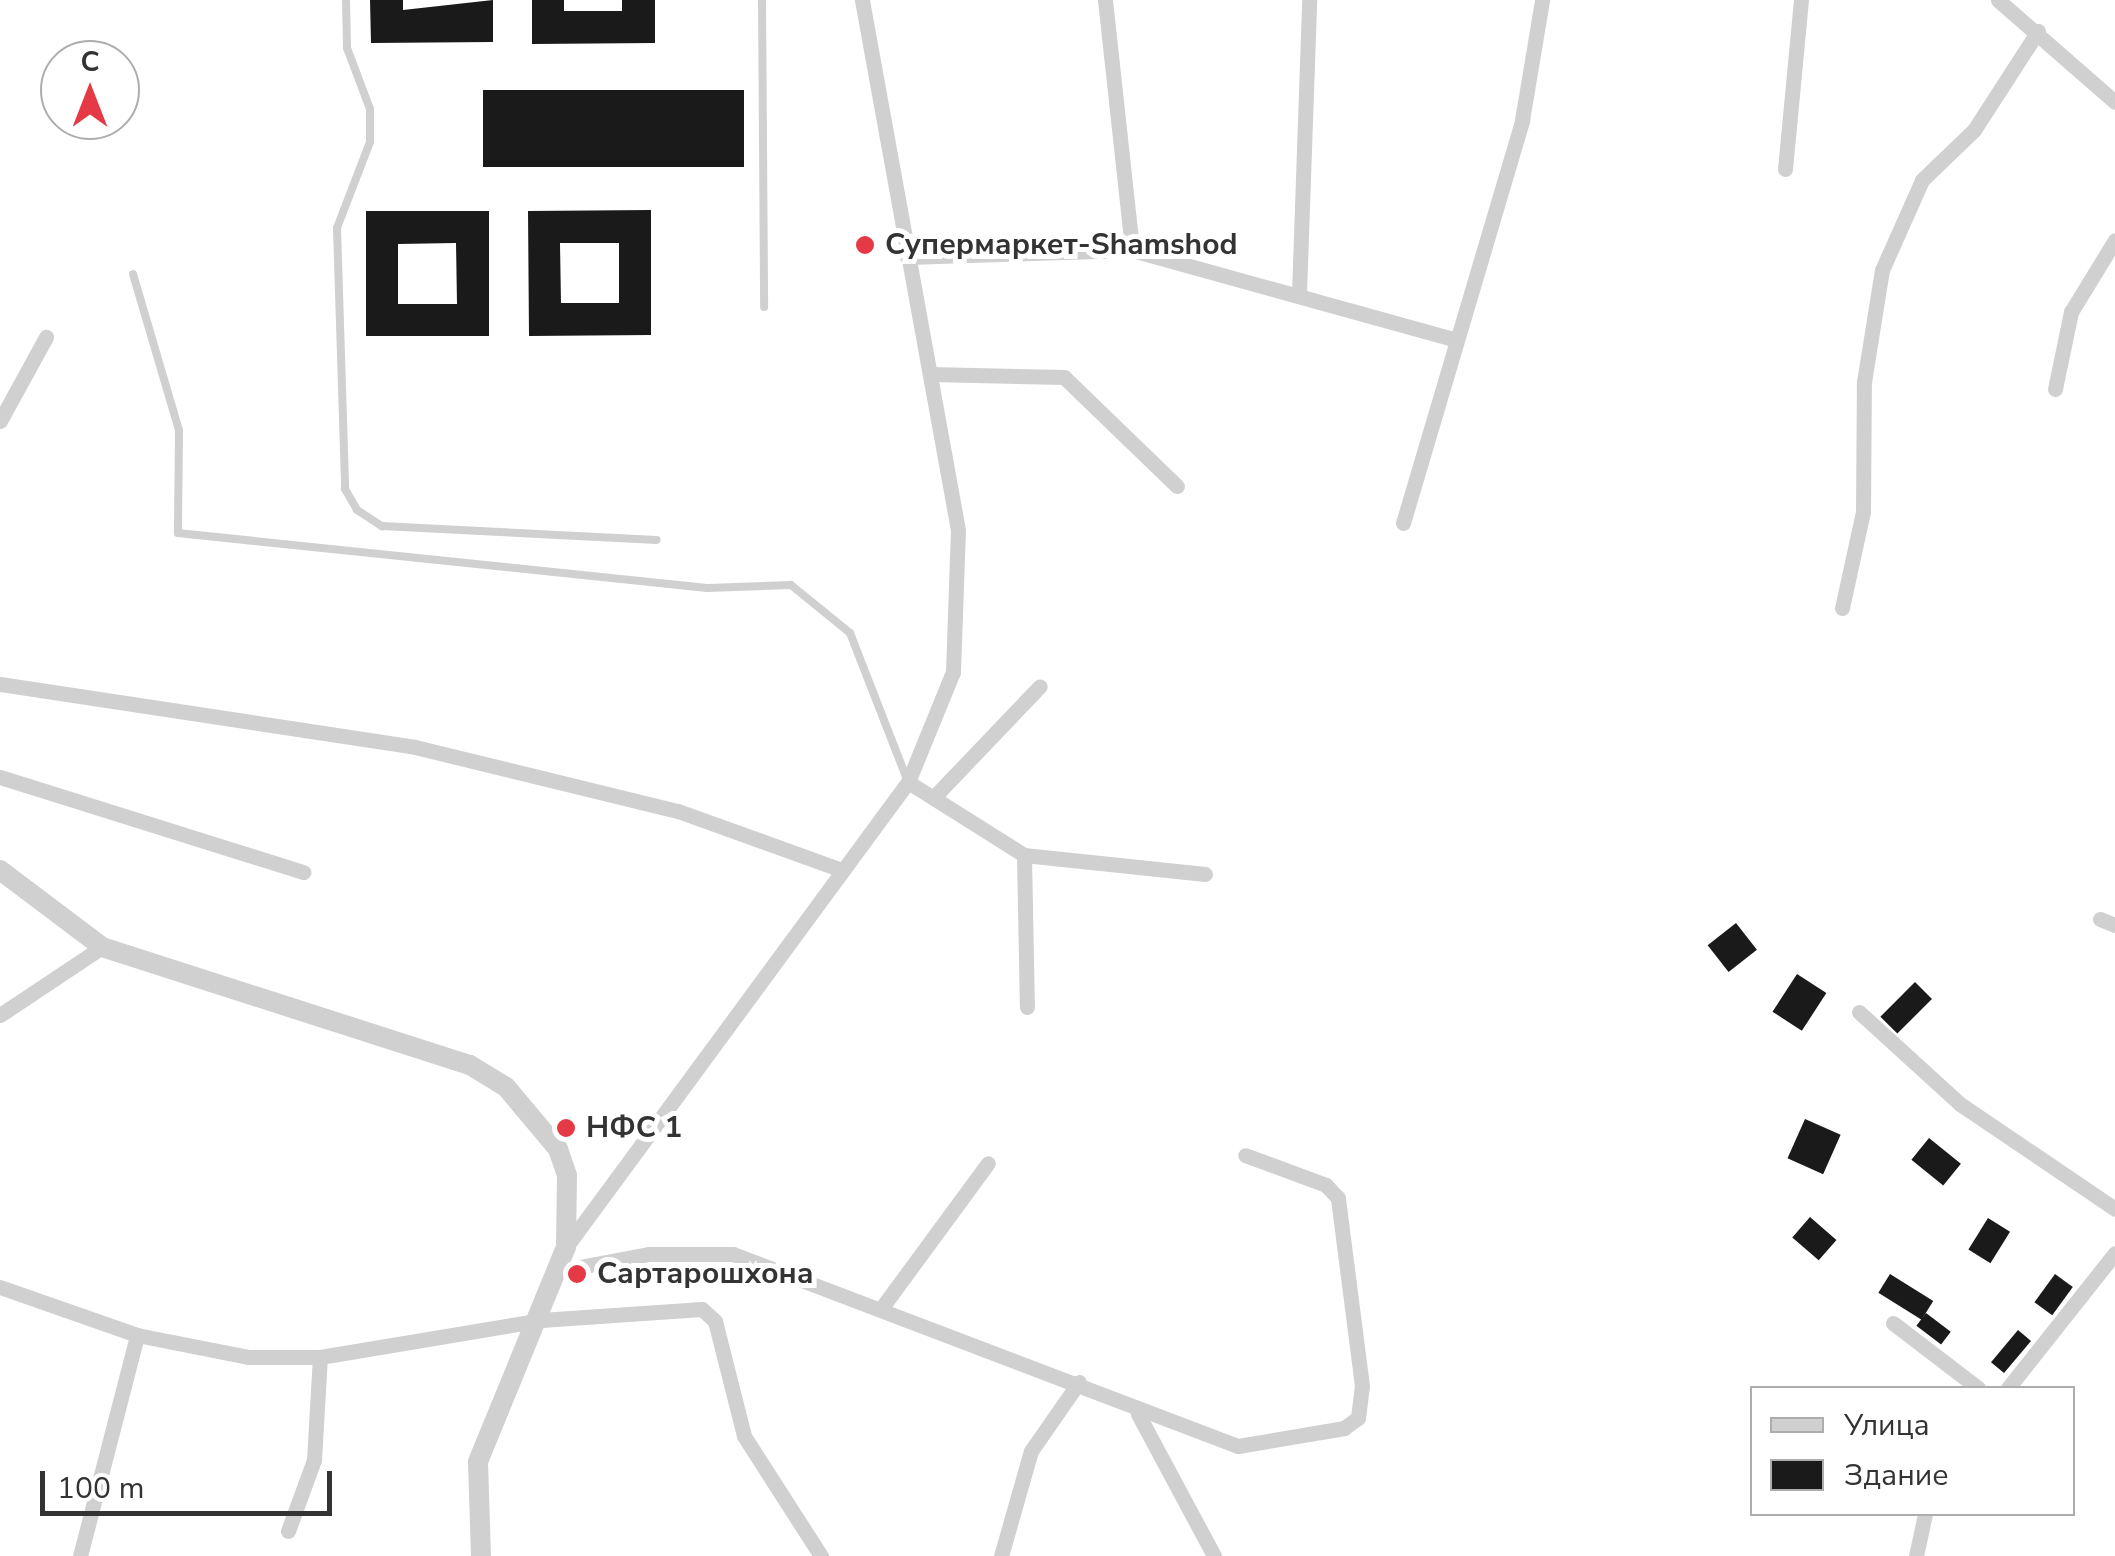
<!DOCTYPE html>
<html>
<head>
<meta charset="utf-8">
<style>
	body { margin:0 }
	#map { position:relative; width:2115px; height:1556px; overflow:hidden; background:#fff; font-family:"Nunito Sans",sans-serif }
	div>[style] { position:absolute }
	.building>* { inset:0; background:#1a1a1a; transform-origin:0 0 }
	.service>* { height:8px; margin:-4px; padding:0 4px; transform-origin:4px; border-radius:4px; background:#d0d0d0 }
	.minor>* { height:15px; margin:-7.5px; padding:0 7.5px; transform-origin:7.5px; border-radius:7.5px; background:#d0d0d0 }
	.tertiary>* { height:20px; margin:-10px; padding:0 10px; transform-origin:10px; border-radius:10px; background:#d0d0d0 }
	.dots>* { width:28px; height:28px; translate:-50% -50%; box-sizing:border-box; border:5px solid #fff; border-radius:50% }
	span { translate:-50% -50%; white-space:nowrap; text-align:center; line-height:1.15; -webkit-text-stroke:10px #fff; paint-order:stroke }
	.poi-label { font-size:30px; color:#333; font-weight:700 }
	.left { translate:0 -50%; text-align:left }
	.legend { position:absolute; left:1750px; top:1386px; width:325px; height:130px; box-sizing:border-box; background:#fff; border:2px solid #adadad; margin:0; padding:12px 18px; list-style:none; font-size:30px; color:#333 }
	.legend li { display:flex; align-items:center; gap:20px; height:50px }
	.legend b { width:50px; border:2px solid #adadad }
	.north { position:absolute; left:40px; top:40px; width:100px; height:100px; box-sizing:border-box; background:#fff; border:2px solid #adadad; border-radius:50%; rotate:0deg; font-size:28px; font-weight:700; line-height:40px; text-align:center; color:#333 }
	.north::after { content:''; display:block; margin:auto; width:35px; height:45px; background:#e63946; clip-path:polygon(50% 0,100% 100%,50% 72%,0 100%) }
	.scale { position:absolute; left:40px; top:1471px; width:292px; height:45px; box-sizing:border-box; border:5px solid #333; border-top:0; padding-left:12px; font-size:30px; line-height:35px; white-space:nowrap; color:#333; -webkit-text-stroke:8px #fff; paint-order:stroke }
</style>
</head>
<body>
<div id="map">
	<div class="building">
		<div style="clip-path:polygon(370px 0,403px 0,403px 10px,493px 0,493px 42px,371px 43px)"></div>
		<div style="clip-path:polygon(532px 0,564px 0,564px 11px,622px 11px,622px 0,655px 0,655px 43px,532px 44px)"></div>
		<div style="left:744px;top:90px;width:77px;height:261px;rotate:90deg"></div>
		<div style="clip-path:polygon(evenodd,651px 210px,651px 335px,529px 336px,528px 211px,651px 210px,560px 243px,619px 243px,619px 303px,561px 303px,560px 243px)"></div>
		<div style="clip-path:polygon(evenodd,366px 211px,489px 211px,489px 336px,366px 336px,366px 211px,456px 243px,457px 304px,398px 304px,398px 244px,456px 243px)"></div>
		<div style="left:1736px;top:923px;width:34px;height:36px;rotate:52deg"></div>
		<div style="left:1797px;top:974px;width:35px;height:45px;rotate:33deg"></div>
		<div style="left:1915px;top:982px;width:24px;height:49px;rotate:45deg"></div>
		<div style="left:1805px;top:1119px;width:39px;height:43px;rotate:24deg"></div>
		<div style="left:1929px;top:1138px;width:41px;height:28px;rotate:39deg"></div>
		<div style="left:1810px;top:1217px;width:35px;height:27px;rotate:41deg"></div>
		<div style="left:1988px;top:1218px;width:26px;height:37px;rotate:32deg"></div>
		<div style="left:1890px;top:1274px;width:51px;height:22px;rotate:32deg"></div>
		<div style="left:2055px;top:1274px;width:22px;height:35px;rotate:36deg"></div>
		<div style="left:1926px;top:1313px;width:31px;height:16px;rotate:37deg"></div>
		<div style="left:2018px;top:1330px;width:17px;height:42px;rotate:40deg"></div>
	</div>
	<div class="service">
		<div style="left:346px;top:0;width:48px;rotate:88.8deg"></div>
		<div style="left:347px;top:48px;width:65px;rotate:69.3deg"></div>
		<div style="left:370px;top:109px;width:33px;rotate:90deg"></div>
		<div style="left:370px;top:142px;width:92px;rotate:111deg"></div>
		<div style="left:337px;top:228px;width:261px;rotate:88.2deg"></div>
		<div style="left:345px;top:489px;width:24px;rotate:60deg"></div>
		<div style="left:357px;top:510px;width:30px;rotate:33deg"></div>
		<div style="left:382px;top:526px;width:275px;rotate:2.9deg"></div>
		<div style="left:762px;top:0;width:307px;rotate:89.6deg"></div>
		<div style="left:133px;top:274px;width:163px;rotate:73.6deg"></div>
		<div style="left:179px;top:430px;width:103px;rotate:90.6deg"></div>
		<div style="left:178px;top:533px;width:532px;rotate:5.94deg"></div>
		<div style="left:707px;top:588px;width:84px;rotate:-2deg"></div>
		<div style="left:791px;top:585px;width:76px;rotate:39.1deg"></div>
		<div style="left:850px;top:633px;width:160px;rotate:68.7deg"></div>
	</div>
	<div class="minor">
		<div style="left:1105px;top:0;width:251px;rotate:83.8deg"></div>
		<div style="left:1998px;top:0;width:155px;rotate:41.1deg"></div>
		<div style="left:1785px;top:169px;width:170px;rotate:-84.6deg"></div>
		<div style="left:907px;top:257px;width:225px;rotate:-1.8deg"></div>
		<div style="left:1132px;top:250px;width:337px;rotate:15.5deg"></div>
		<div style="left:1299px;top:293px;width:293px;rotate:-88deg"></div>
		<div style="left:930px;top:374px;width:134px;rotate:1.3deg"></div>
		<div style="left:1064px;top:377px;width:157px;rotate:44deg"></div>
		<div style="left:2055px;top:389px;width:79px;rotate:-78.3deg"></div>
		<div style="left:2071px;top:312px;width:84px;rotate:-58.6deg"></div>
		<div style="left:0;top:421px;width:96px;rotate:-61.3deg"></div>
		<div style="left:1403px;top:523px;width:420px;rotate:-73.5deg"></div>
		<div style="left:1522px;top:120px;width:122px;rotate:-80.5deg"></div>
		<div style="left:1842px;top:608px;width:98px;rotate:-77.7deg"></div>
		<div style="left:1863px;top:512px;width:130px;rotate:-89.6deg"></div>
		<div style="left:1864px;top:382px;width:113px;rotate:-80.9deg"></div>
		<div style="left:1882px;top:270px;width:98px;rotate:-66deg"></div>
		<div style="left:1922px;top:180px;width:72px;rotate:-43.9deg"></div>
		<div style="left:1974px;top:130px;width:118px;rotate:-57.1deg"></div>
		<div style="left:0;top:684px;width:420px;rotate:8.6deg"></div>
		<div style="left:415px;top:747px;width:271px;rotate:13.7deg"></div>
		<div style="left:678px;top:811px;width:174px;rotate:19.8deg"></div>
		<div style="left:0;top:777px;width:318px;rotate:17.4deg"></div>
		<div style="left:908px;top:782px;width:137px;rotate:32.2deg"></div>
		<div style="left:1024px;top:855px;width:182px;rotate:6deg"></div>
		<div style="left:934px;top:797px;width:153px;rotate:-46.3deg"></div>
		<div style="left:1024px;top:855px;width:152px;rotate:88.9deg"></div>
		<div style="left:2100px;top:919px;width:16px;rotate:22deg"></div>
		<div style="left:1859px;top:1012px;width:137px;rotate:42.3deg"></div>
		<div style="left:1960px;top:1104px;width:187px;rotate:34.1deg"></div>
		<div style="left:0;top:1015px;width:123px;rotate:-33.7deg"></div>
		<div style="left:566px;top:1247px;width:577px;rotate:-53.67deg"></div>
		<div style="left:908px;top:782px;width:119px;rotate:-67.8deg"></div>
		<div style="left:953px;top:672px;width:142px;rotate:-88deg"></div>
		<div style="left:958px;top:530px;width:539px;rotate:-100.27deg"></div>
		<div style="left:558px;top:1271px;width:93px;rotate:-10.6deg"></div>
		<div style="left:649px;top:1254px;width:84px"></div>
		<div style="left:733px;top:1254px;width:540px;rotate:20.82deg"></div>
		<div style="left:1238px;top:1446px;width:108px;rotate:-9.6deg"></div>
		<div style="left:1344px;top:1428px;width:17px;rotate:-36deg"></div>
		<div style="left:1358px;top:1418px;width:32px;rotate:-83deg"></div>
		<div style="left:1362px;top:1386px;width:190px;rotate:-97.3deg"></div>
		<div style="left:1338px;top:1198px;width:18px;rotate:-133deg"></div>
		<div style="left:1326px;top:1185px;width:86px;rotate:-159.7deg"></div>
		<div style="left:0;top:1287px;width:145px;rotate:19.3deg"></div>
		<div style="left:137px;top:1335px;width:113px;rotate:11.2deg"></div>
		<div style="left:248px;top:1357px;width:72px"></div>
		<div style="left:320px;top:1357px;width:224px;rotate:-9.5deg"></div>
		<div style="left:541px;top:1320px;width:161px;rotate:-3.9deg"></div>
		<div style="left:702px;top:1309px;width:18px;rotate:43deg"></div>
		<div style="left:715px;top:1321px;width:119px;rotate:75.8deg"></div>
		<div style="left:744px;top:1436px;width:143px;rotate:57.3deg"></div>
		<div style="left:883px;top:1306px;width:177px;rotate:-53.7deg"></div>
		<div style="left:1893px;top:1323px;width:107px;rotate:37.4deg"></div>
		<div style="left:2008px;top:1388px;width:172px;rotate:-51.6deg"></div>
		<div style="left:1138px;top:1414px;width:161px;rotate:61.8deg"></div>
		<div style="left:288px;top:1531px;width:76px;rotate:-69.9deg"></div>
		<div style="left:314px;top:1460px;width:103px;rotate:-86.7deg"></div>
		<div style="left:80px;top:1556px;width:228px;rotate:-75.5deg"></div>
		<div style="left:1001px;top:1556px;width:109px;rotate:-74.1deg"></div>
		<div style="left:1031px;top:1451px;width:84px;rotate:-55.2deg"></div>
		<div style="left:1916px;top:1556px;width:43px;rotate:-77.9deg"></div>
	</div>
	<div class="tertiary">
		<div style="left:0;top:870px;width:128px;rotate:37deg"></div>
		<div style="left:102px;top:947px;width:386px;rotate:17.8deg"></div>
		<div style="left:470px;top:1065px;width:42px;rotate:31.4deg"></div>
		<div style="left:506px;top:1087px;width:81px;rotate:50deg"></div>
		<div style="left:558px;top:1149px;width:28px;rotate:71deg"></div>
		<div style="left:567px;top:1175px;width:72px;rotate:90.8deg"></div>
		<div style="left:566px;top:1247px;width:232px;rotate:112.3deg"></div>
		<div style="left:478px;top:1462px;width:94px;rotate:88.2deg"></div>
	</div>
	<div class="dots">
		<div style="left:865px;top:245px;background:#e63946"></div>
		<div style="left:566px;top:1128px;background:#e63946"></div>
		<div style="left:577px;top:1274px;background:#e63946"></div>
	</div>
	<div class="poi-label">
		<span class="left" style="left:885px;top:245px">Супермаркет-Shamshod</span>
		<span class="left" style="left:586px;top:1128px">НФС 1</span>
		<span class="left" style="left:597px;top:1274px">Сартарошхона</span>
	</div>
	<ul class="legend">
	<li><b style="height:12px;background:#d0d0d0"></b>Улица</li>
	<li><b style="height:28px;background:#1a1a1a"></b>Здание</li>
	</ul>
	<div class="north">С</div>
	<div class="scale">100 m</div>
</div>
</body>
</html>
